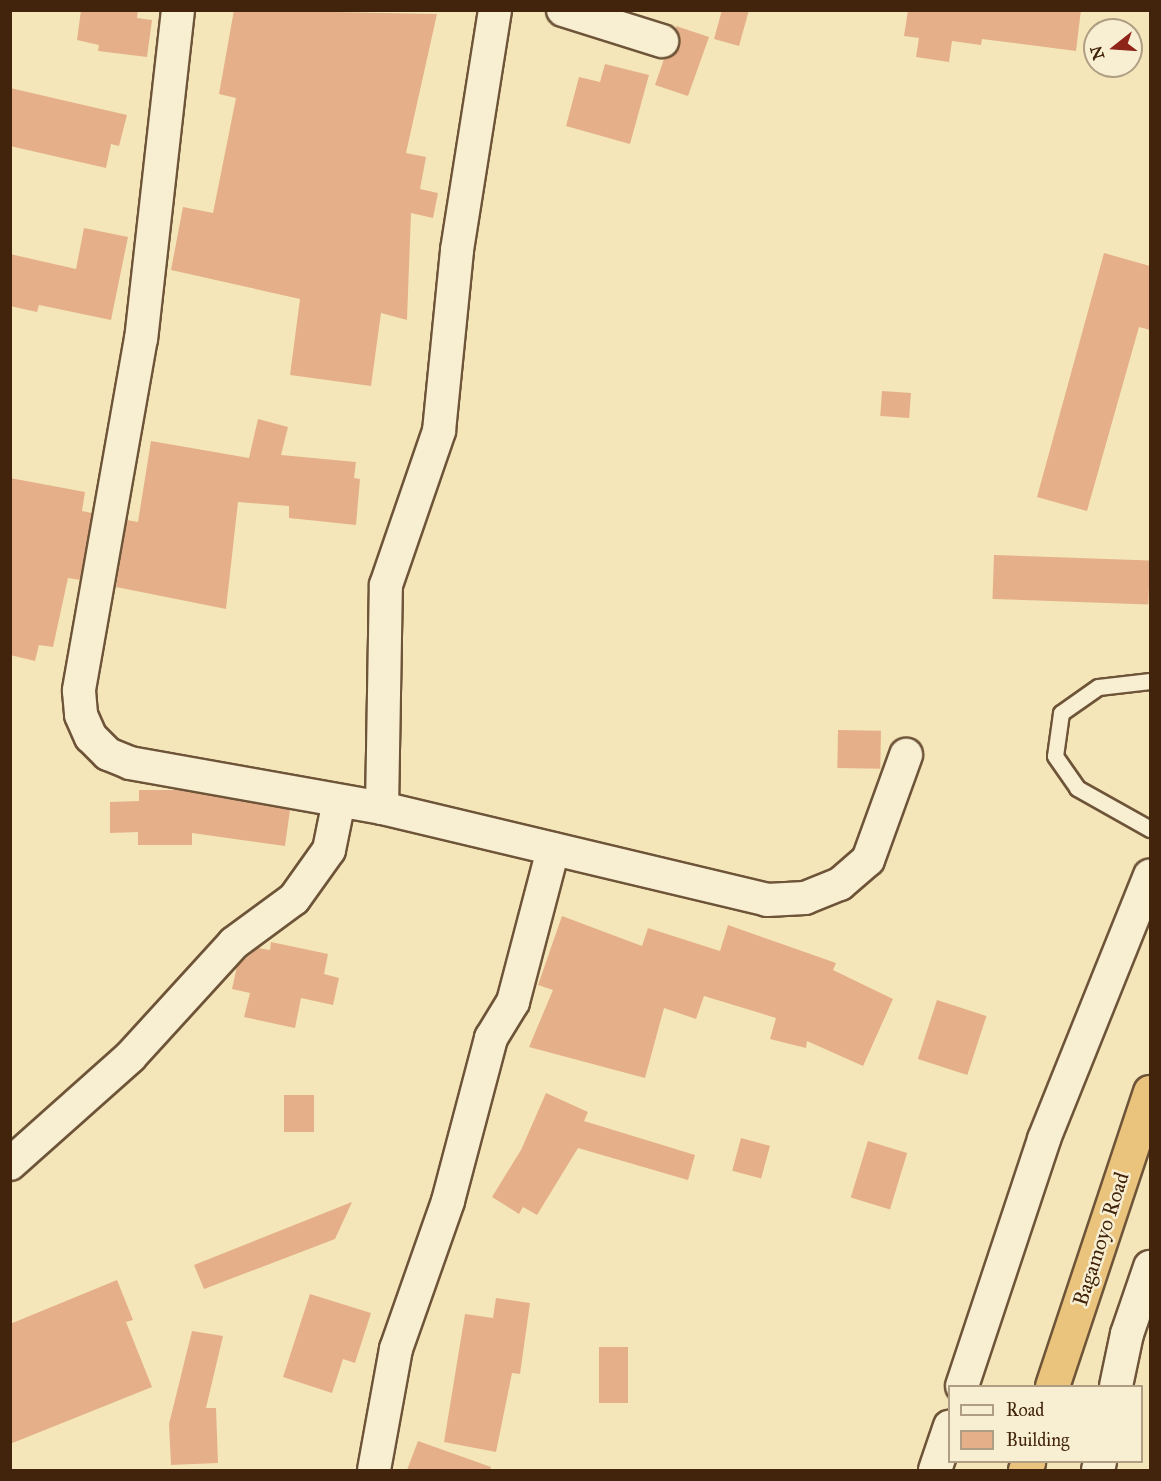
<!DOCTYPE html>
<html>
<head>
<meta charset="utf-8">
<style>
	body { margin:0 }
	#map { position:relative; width:1161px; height:1481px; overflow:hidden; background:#f4e6b9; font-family:"IM FELL Great Primer",serif }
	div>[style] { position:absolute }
	.building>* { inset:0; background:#e5b089; transform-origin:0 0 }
	.roads { filter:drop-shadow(2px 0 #6e5438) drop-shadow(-2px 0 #6e5438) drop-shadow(0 2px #6e5438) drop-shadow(0 -2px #6e5438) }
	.service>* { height:15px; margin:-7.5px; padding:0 7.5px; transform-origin:7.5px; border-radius:7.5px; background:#f8efd2 }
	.minor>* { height:32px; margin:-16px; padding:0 16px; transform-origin:16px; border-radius:16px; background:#f8efd2 }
	.trunk>* { height:33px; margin:-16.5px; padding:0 16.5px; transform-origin:16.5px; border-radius:16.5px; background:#eac37c }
	span { translate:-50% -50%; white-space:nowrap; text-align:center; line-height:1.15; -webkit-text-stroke:5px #f8efd2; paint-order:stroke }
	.street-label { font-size:21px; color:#42240d }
	.frame { position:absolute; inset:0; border:12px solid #42240d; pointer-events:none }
	.legend { position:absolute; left:948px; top:1385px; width:195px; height:78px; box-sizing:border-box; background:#f8efd2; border:2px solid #af9e83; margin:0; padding:8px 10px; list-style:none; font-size:18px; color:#42240d }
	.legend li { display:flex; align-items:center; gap:12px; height:30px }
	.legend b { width:30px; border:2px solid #af9e83 }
	.north { position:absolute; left:1083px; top:18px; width:60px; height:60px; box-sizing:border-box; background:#f8efd2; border:2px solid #af9e83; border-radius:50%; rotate:253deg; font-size:16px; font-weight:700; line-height:24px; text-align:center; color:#42240d }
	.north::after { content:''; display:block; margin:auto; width:21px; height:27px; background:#8f2418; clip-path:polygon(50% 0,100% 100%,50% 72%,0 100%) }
</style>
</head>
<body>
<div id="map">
	<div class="building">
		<div style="clip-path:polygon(81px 10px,138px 10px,137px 18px,152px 20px,147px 57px,98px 51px,99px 45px,77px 40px)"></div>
		<div style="clip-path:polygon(234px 10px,437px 14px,406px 153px,426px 157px,420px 189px,438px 193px,433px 218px,411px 213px,407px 320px,381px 313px,371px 386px,290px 375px,300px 299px,171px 270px,183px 207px,213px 213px,236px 98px,219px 94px)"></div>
		<div style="clip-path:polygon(722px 10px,749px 10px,739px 46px,714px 39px)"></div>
		<div style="clip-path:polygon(908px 10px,1081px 10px,1076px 51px,982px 39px,981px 45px,952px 41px,949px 62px,916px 57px,919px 38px,904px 36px)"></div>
		<div style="clip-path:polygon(676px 26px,709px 37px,688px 96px,655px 85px,664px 59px,679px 47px)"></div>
		<div style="clip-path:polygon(605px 64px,649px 75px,630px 144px,566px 126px,579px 77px,600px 82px)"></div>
		<div style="clip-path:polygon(10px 88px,127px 115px,119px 146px,111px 144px,106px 168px,10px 146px)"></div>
		<div style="clip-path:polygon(84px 228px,128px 237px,111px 320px,39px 305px,37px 312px,10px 306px,10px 254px,76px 269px)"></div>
		<div style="clip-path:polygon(1104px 253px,1150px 266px,1150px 330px,1139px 327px,1087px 511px,1037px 497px)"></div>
		<div style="left:882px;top:391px;width:29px;height:25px;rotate:4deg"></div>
		<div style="clip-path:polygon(258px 419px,288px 427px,281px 455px,356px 462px,354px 478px,360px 479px,356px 525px,289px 518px,289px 506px,238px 502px,226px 609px,116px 587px,127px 520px,138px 522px,151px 441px,249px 458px)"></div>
		<div style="clip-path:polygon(10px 478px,85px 492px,82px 511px,92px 513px,80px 580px,68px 578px,53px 647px,39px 645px,35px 661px,10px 655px)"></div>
		<div style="left:994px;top:555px;width:156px;height:44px;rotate:2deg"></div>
		<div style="left:838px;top:730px;width:43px;height:38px;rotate:1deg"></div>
		<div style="clip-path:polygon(139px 790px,180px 790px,290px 810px,285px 846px,192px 833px,192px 845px,138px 845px,138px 832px,110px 833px,110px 802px,139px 801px)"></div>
		<div style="clip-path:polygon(562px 916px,642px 946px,648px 928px,720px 951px,728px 925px,836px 963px,833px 970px,893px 999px,863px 1066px,807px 1041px,806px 1048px,770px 1039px,776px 1018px,704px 996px,696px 1019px,664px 1008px,645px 1078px,529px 1047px,553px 990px,538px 985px)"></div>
		<div style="clip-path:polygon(271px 942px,328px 954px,324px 974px,339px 978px,333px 1005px,301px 998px,295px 1028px,244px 1017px,250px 993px,232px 989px,237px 966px,258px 948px,270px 950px)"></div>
		<div style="left:937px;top:1000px;width:52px;height:62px;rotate:18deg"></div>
		<div style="clip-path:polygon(546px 1093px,588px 1112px,584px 1121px,695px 1155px,688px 1180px,578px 1148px,537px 1215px,523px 1207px,519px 1214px,492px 1197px,521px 1150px)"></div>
		<div style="left:284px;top:1095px;width:30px;height:37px"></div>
		<div style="left:741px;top:1138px;width:30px;height:34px;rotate:15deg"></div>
		<div style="left:868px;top:1141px;width:41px;height:59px;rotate:17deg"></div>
		<div style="clip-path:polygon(352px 1202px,335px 1239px,204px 1289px,194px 1265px)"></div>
		<div style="clip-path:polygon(117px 1280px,133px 1320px,126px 1322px,152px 1387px,10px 1444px,10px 1324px)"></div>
		<div style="clip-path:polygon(310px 1294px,371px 1313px,355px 1363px,343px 1359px,332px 1393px,283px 1377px)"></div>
		<div style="clip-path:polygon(496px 1298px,530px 1303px,520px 1374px,512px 1373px,496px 1452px,444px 1442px,465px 1314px,493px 1318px)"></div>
		<div style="clip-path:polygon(192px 1331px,223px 1336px,206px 1408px,216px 1408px,218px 1463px,171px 1465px,169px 1424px)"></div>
		<div style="left:599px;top:1347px;width:29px;height:56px"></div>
		<div style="clip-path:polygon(418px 1441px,491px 1467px,490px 1470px,407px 1470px)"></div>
	</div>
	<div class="roads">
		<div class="service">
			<div style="left:1150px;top:681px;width:52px;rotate:173.4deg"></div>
			<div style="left:1098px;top:687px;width:45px;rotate:144.9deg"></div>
			<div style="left:1061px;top:713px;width:43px;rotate:97.9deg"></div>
			<div style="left:1055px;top:756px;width:39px;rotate:55deg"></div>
			<div style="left:1077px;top:788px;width:84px;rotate:29.3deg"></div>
		</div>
		<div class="minor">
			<div style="left:178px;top:10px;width:330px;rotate:96.4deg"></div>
			<div style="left:141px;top:338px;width:358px;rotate:100deg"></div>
			<div style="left:79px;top:691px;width:24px;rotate:85deg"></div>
			<div style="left:81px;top:715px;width:24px;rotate:66deg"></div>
			<div style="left:91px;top:737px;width:24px;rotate:45deg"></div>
			<div style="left:108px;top:754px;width:24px;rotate:22deg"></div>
			<div style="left:130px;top:763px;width:256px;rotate:10.1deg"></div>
			<div style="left:382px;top:808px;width:396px;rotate:13.4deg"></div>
			<div style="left:767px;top:900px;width:38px;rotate:-3deg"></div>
			<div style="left:805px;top:898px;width:38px;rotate:-22deg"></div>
			<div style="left:840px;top:884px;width:37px;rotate:-41deg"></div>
			<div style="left:868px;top:860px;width:112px;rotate:-70.1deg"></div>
			<div style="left:563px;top:10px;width:104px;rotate:17.4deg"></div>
			<div style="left:382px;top:808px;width:223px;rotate:-89deg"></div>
			<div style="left:386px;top:585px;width:163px;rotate:-71deg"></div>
			<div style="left:439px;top:431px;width:182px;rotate:-84.3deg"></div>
			<div style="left:457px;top:250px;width:243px;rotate:-81deg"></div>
			<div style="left:10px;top:1164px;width:161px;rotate:-41.7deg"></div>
			<div style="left:130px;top:1057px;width:154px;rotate:-47.6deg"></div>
			<div style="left:234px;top:943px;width:74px;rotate:-36.3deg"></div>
			<div style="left:294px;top:899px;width:60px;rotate:-54.5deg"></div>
			<div style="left:329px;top:850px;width:50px;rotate:-78.5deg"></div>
			<div style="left:962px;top:1386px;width:260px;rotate:-71.6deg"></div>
			<div style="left:1044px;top:1139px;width:284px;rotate:-68.1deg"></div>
			<div style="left:1116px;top:1386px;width:53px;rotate:-78.1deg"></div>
			<div style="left:1127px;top:1334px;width:71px;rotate:-71.1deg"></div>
			<div style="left:374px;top:1470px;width:123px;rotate:-79.7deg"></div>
			<div style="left:396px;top:1349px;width:157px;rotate:-70.6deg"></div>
			<div style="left:448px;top:1201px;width:169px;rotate:-75.2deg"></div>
			<div style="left:491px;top:1038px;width:42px;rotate:-58.6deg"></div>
			<div style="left:513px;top:1002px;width:158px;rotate:-75.3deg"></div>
			<div style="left:935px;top:1470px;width:46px;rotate:-71.2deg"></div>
			<div style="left:1098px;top:1470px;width:8px;rotate:-76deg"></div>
		</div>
		<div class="trunk">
			<div style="left:1052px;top:1386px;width:310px;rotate:-71.6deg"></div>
			<div style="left:1025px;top:1470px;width:9px;rotate:-69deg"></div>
		</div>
	</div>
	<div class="street-label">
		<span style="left:1101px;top:1239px;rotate:-72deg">Bagamoyo Road</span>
	</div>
	<div class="frame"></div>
	<ul class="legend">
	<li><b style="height:8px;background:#f8efd2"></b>Road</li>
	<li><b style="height:16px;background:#e5b089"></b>Building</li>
	</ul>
	<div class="north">N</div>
</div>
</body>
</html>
